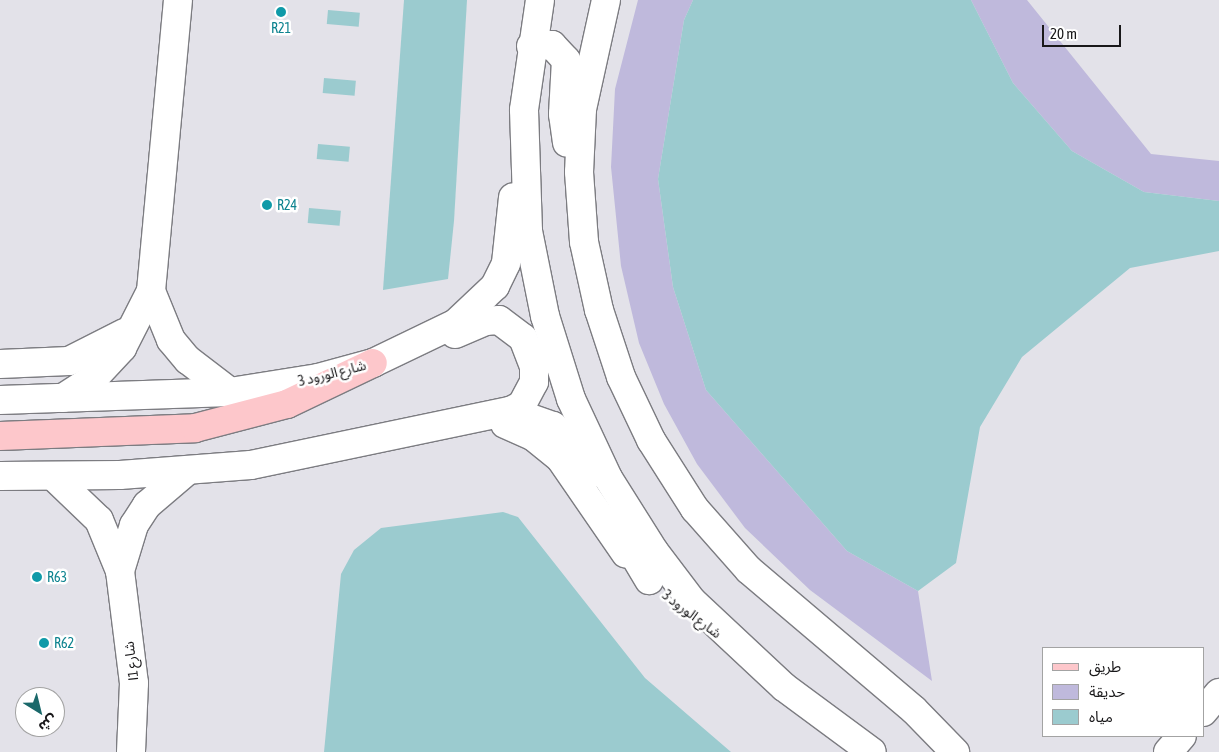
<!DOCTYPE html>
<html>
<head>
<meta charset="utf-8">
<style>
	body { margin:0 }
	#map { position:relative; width:1219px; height:752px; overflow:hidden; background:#e3e2e9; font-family:"Asap Condensed","Noto Sans Arabic",sans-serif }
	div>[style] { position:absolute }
	.green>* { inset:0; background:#bfb9dc }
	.water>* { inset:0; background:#9bcbcf; transform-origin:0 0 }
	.roads { filter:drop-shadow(1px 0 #7c7c81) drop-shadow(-1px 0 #7c7c81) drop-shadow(0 1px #7c7c81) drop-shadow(0 -1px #7c7c81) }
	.minor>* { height:28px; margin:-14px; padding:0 14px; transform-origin:14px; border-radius:14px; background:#fff }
	.major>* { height:28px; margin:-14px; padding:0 14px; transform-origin:14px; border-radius:14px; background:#fdc7cb }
	.dots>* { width:14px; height:14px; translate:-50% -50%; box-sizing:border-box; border:2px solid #fff; border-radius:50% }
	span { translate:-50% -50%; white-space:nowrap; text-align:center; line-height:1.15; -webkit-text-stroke:5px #fff; paint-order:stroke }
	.culture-label { font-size:14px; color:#0d838f }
	.left { translate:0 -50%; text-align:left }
	.street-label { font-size:14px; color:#19181a }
	.legend { position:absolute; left:1042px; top:647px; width:162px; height:90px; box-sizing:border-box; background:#fff; border:1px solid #a3a3a3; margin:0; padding:6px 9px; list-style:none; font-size:15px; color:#19181a }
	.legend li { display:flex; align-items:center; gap:10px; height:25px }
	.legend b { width:25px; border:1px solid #a3a3a3 }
	.north { position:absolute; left:15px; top:687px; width:50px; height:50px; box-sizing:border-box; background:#fff; border:1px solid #a3a3a3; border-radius:50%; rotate:144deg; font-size:14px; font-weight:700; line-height:20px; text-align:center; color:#19181a }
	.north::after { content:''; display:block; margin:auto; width:18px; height:22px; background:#1a686a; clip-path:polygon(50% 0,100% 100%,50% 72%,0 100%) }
	.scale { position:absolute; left:1042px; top:25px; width:79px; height:22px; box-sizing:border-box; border:2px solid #19181a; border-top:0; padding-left:6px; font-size:15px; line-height:18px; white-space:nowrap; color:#19181a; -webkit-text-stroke:4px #fff; paint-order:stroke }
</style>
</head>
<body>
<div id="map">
	<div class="green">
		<div style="clip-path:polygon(638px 0,693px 0,684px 20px,658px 179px,673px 287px,706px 390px,847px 551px,918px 591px,932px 681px,810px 590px,745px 528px,697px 464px,664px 404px,639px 343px,621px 266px,611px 167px,615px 89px)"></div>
		<div style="clip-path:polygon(971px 0,1027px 0,1151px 154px,1219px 161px,1219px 201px,1144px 192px,1072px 151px,1013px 83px)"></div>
	</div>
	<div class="water">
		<div style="clip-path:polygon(404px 0,467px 0,454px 221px,448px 279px,383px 290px)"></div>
		<div style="clip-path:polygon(693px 0,971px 0,1013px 83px,1072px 151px,1144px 192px,1219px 201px,1219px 251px,1130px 268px,1022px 357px,980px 427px,956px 563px,918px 591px,847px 551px,706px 390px,673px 287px,658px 179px,684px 20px)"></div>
		<div style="left:328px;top:10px;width:32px;height:14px;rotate:5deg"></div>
		<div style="left:324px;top:78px;width:32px;height:15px;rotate:5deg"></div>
		<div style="left:318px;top:144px;width:32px;height:15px;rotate:5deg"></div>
		<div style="left:309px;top:208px;width:32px;height:15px;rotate:5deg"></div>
		<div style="clip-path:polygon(503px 512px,518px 517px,645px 678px,731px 752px,324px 752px,341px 574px,354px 550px,381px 528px)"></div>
	</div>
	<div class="roads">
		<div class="minor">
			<div style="left:540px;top:0;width:111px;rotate:98.3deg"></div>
			<div style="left:524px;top:110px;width:121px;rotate:88.1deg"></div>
			<div style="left:528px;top:231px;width:87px;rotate:78.7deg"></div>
			<div style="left:545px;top:316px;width:87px;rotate:72.6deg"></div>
			<div style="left:571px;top:399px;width:87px;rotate:64.9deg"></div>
			<div style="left:608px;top:478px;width:86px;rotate:57.8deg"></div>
			<div style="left:654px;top:551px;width:63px;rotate:52.8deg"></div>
			<div style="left:692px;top:601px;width:126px;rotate:43.1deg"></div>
			<div style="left:784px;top:687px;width:109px;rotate:36.5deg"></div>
			<div style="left:606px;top:0;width:112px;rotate:102.4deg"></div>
			<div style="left:582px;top:109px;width:63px;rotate:92.7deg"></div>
			<div style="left:579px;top:172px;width:70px;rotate:85.9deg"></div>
			<div style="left:584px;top:242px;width:70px;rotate:77.6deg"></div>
			<div style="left:599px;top:310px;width:71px;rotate:71.8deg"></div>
			<div style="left:621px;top:377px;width:70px;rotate:64.5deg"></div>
			<div style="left:651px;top:440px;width:82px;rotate:57.5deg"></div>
			<div style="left:695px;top:509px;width:81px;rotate:48.5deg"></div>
			<div style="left:749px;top:570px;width:216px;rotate:40.3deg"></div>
			<div style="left:914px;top:710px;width:59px;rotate:45.7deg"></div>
			<div style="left:531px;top:46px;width:21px;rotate:-3deg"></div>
			<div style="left:552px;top:45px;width:21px;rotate:47deg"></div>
			<div style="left:566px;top:60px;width:54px;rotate:93.2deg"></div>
			<div style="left:563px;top:114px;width:29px;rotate:82deg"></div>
			<div style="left:151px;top:291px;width:53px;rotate:67.8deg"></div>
			<div style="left:171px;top:340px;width:26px;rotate:50deg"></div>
			<div style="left:188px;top:360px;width:53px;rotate:37.3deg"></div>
			<div style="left:455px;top:334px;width:33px;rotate:-23deg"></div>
			<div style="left:485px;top:321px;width:14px;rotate:-4deg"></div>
			<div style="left:499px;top:320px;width:30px;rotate:37deg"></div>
			<div style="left:523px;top:338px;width:30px;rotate:69deg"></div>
			<div style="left:534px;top:366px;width:16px;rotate:90deg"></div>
			<div style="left:534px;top:382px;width:26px;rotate:118deg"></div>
			<div style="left:522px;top:405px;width:13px;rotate:153deg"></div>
			<div style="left:0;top:364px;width:69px;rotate:-2.5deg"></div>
			<div style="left:69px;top:361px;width:62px;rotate:-27deg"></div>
			<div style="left:63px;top:398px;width:38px;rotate:-33deg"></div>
			<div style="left:95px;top:377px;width:40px;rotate:-47deg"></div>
			<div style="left:122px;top:348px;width:64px;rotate:-63deg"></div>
			<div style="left:151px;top:291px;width:292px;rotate:-84.7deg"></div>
			<div style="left:0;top:400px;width:230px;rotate:-2deg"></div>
			<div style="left:230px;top:392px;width:89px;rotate:-9deg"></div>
			<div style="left:318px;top:378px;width:57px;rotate:-15.3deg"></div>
			<div style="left:373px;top:363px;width:92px;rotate:-25.7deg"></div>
			<div style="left:456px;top:323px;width:54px;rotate:-43.5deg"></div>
			<div style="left:495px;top:286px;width:25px;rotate:-64deg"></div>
			<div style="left:506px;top:263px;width:66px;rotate:-83.9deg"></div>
			<div style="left:505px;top:424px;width:32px;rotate:24deg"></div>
			<div style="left:534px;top:437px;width:33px;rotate:39deg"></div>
			<div style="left:560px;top:458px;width:116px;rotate:55.5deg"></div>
			<div style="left:0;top:476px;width:120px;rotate:-0.5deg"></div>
			<div style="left:120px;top:475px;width:131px;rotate:-4.4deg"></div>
			<div style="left:251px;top:465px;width:265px;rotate:-11.8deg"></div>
			<div style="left:510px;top:411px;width:46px;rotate:19.2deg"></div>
			<div style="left:553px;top:426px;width:61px;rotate:51.6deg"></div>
			<div style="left:54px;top:477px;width:62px;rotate:43.7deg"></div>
			<div style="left:99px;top:520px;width:55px;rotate:67.6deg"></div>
			<div style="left:120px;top:571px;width:113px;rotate:82.9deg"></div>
			<div style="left:134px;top:683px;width:69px;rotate:92.5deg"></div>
			<div style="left:621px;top:533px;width:55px;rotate:59.2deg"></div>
			<div style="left:120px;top:571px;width:48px;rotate:-73.1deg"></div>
			<div style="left:134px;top:525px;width:24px;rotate:-57deg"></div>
			<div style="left:147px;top:505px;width:52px;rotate:-40.4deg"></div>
			<div style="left:1203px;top:712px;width:25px;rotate:-50deg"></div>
			<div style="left:1168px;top:752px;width:21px;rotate:-49deg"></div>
		</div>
		<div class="major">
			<div style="left:0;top:436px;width:195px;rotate:-2.3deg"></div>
			<div style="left:195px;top:428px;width:95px;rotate:-14.6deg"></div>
			<div style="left:287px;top:404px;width:95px;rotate:-25.5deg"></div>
		</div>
	</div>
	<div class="dots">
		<div style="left:281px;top:12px;background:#0f9aa8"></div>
		<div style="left:267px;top:205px;background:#0f9aa8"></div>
		<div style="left:37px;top:577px;background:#0f9aa8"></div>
		<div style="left:44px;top:643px;background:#0f9aa8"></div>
	</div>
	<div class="culture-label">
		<span style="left:281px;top:28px">R21</span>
		<span class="left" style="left:277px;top:205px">R24</span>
		<span class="left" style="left:47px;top:577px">R63</span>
		<span class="left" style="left:54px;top:643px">R62</span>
	</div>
	<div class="street-label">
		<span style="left:332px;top:373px;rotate:-14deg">شارع الورود 3</span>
		<span style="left:692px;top:614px;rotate:37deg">شارع الورود 3</span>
		<span style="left:131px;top:661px;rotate:-97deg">I1 شارع</span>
	</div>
	<ul class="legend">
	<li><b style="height:6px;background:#fdc7cb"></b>طريق</li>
	<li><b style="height:14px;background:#bfb9dc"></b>حديقة</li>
	<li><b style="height:14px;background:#9bcbcf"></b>مياه</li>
	</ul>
	<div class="north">ش</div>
	<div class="scale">20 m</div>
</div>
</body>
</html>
